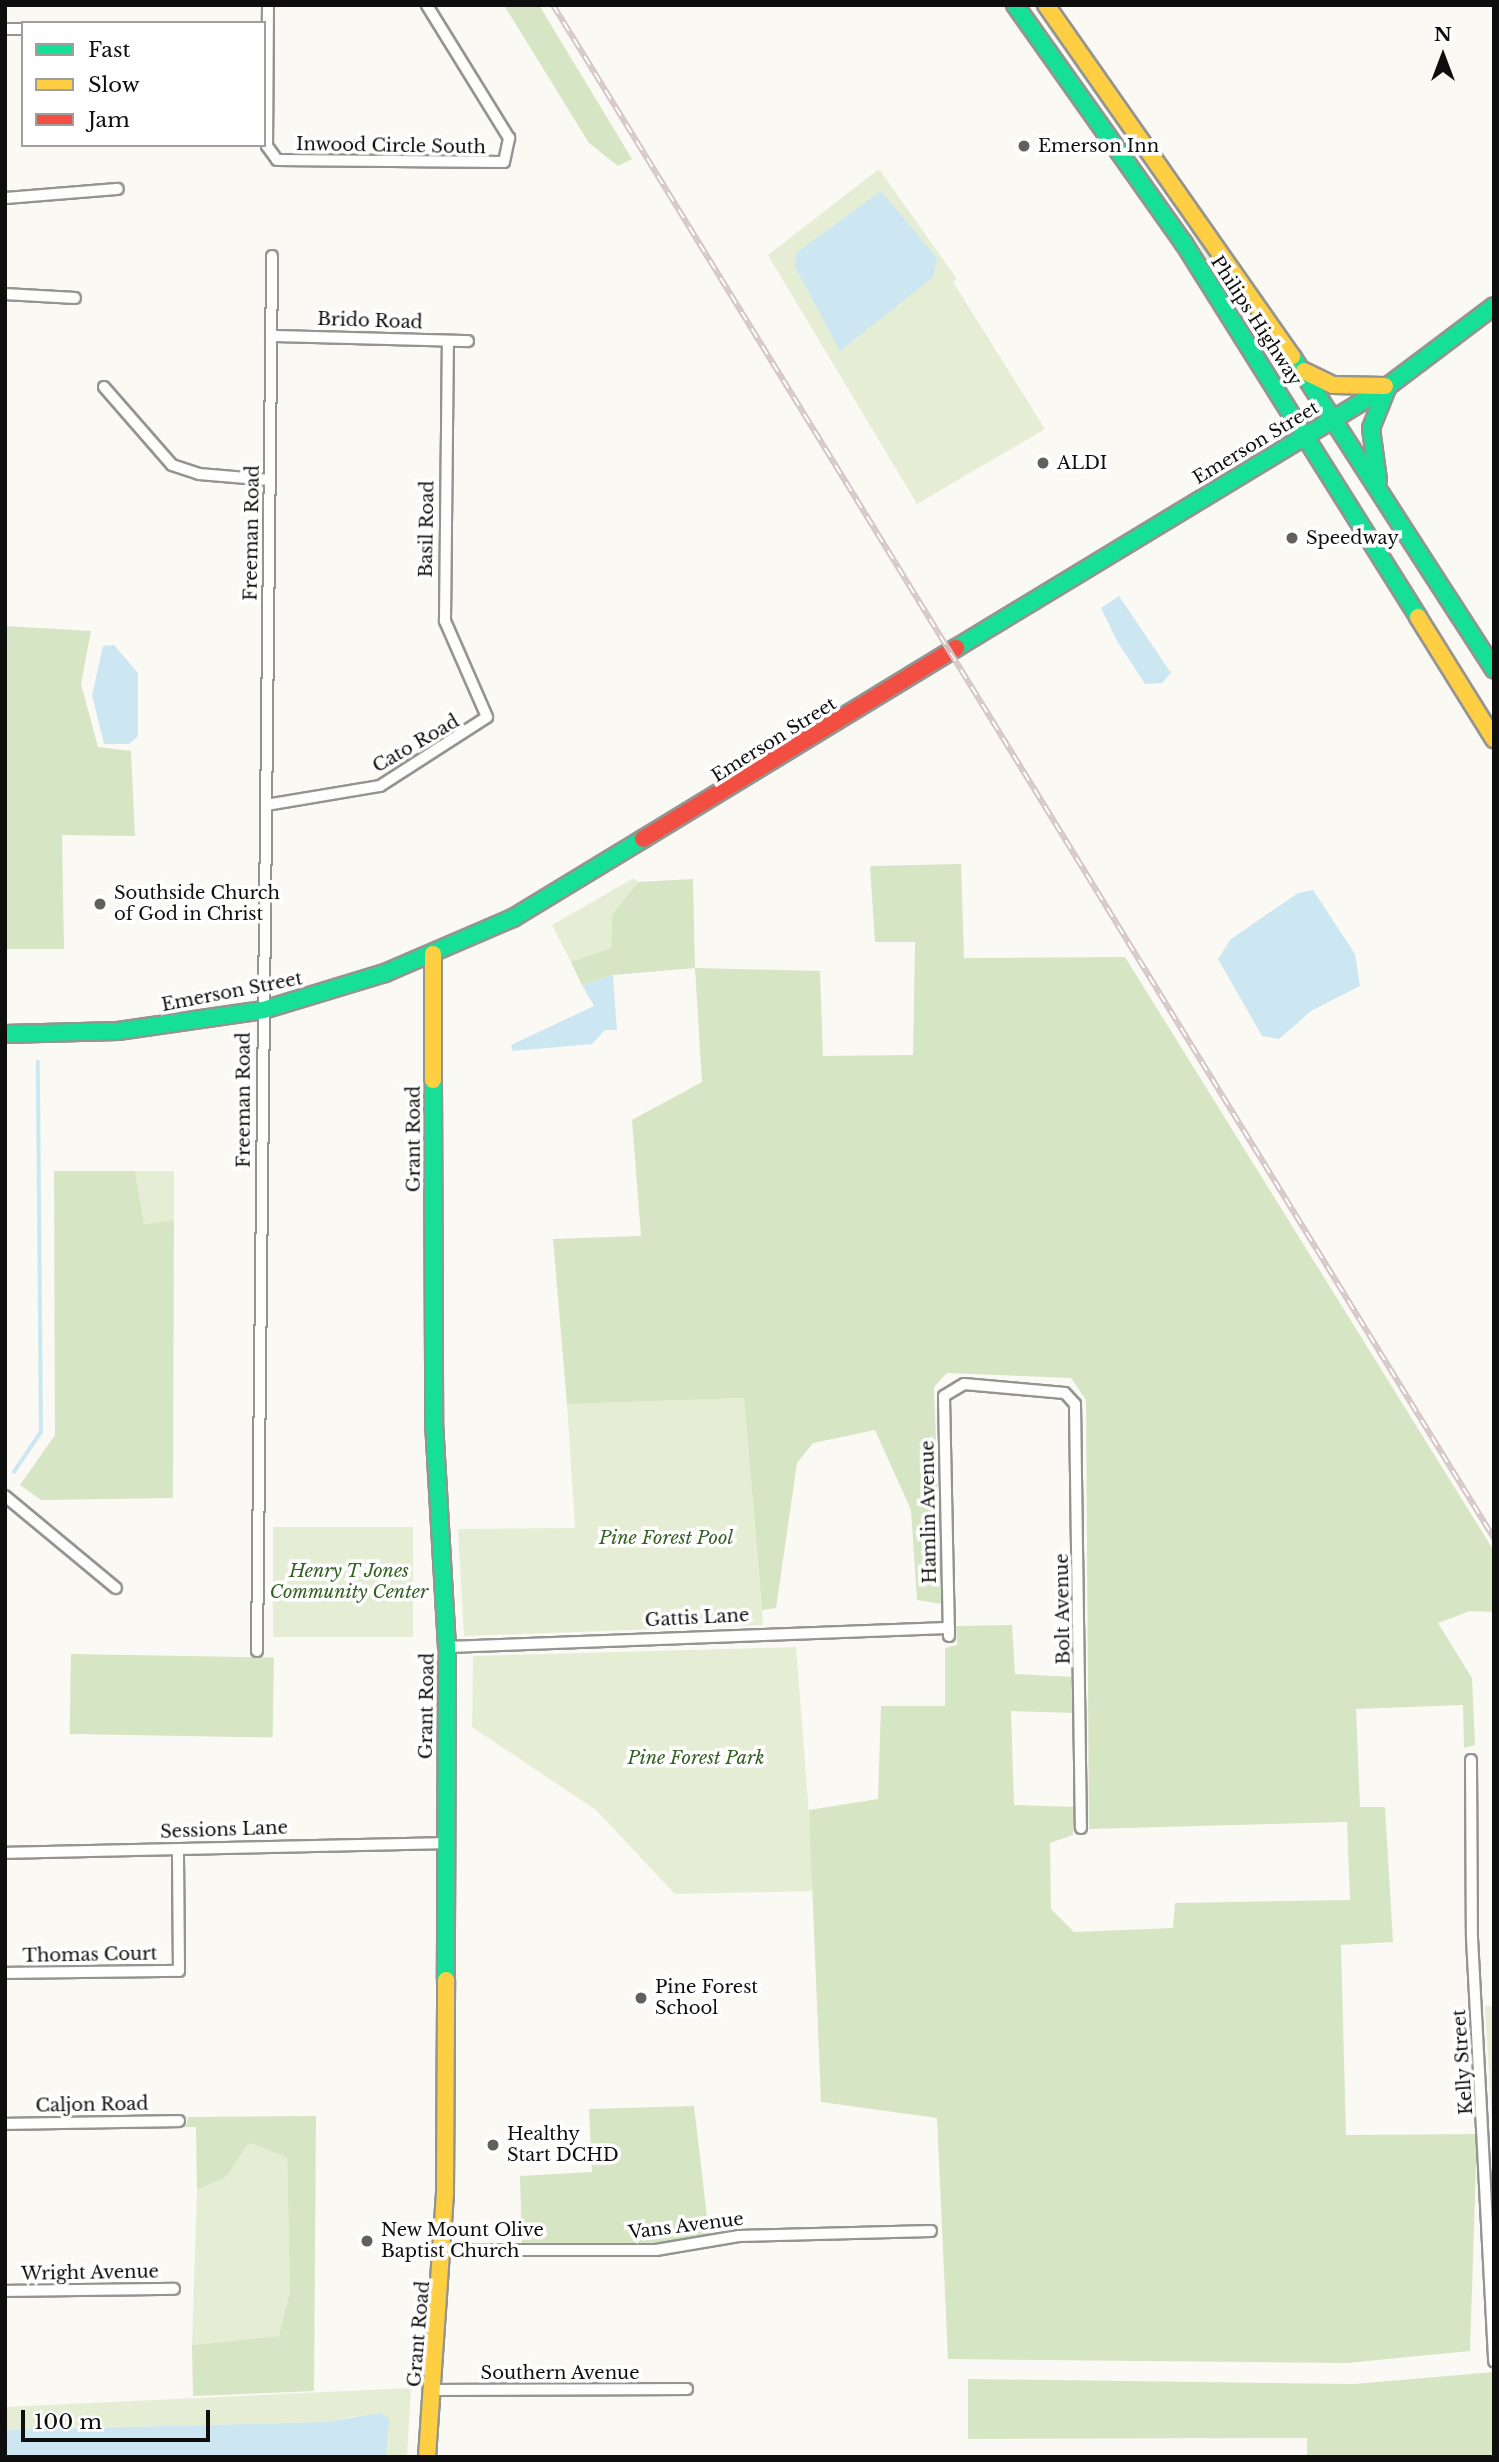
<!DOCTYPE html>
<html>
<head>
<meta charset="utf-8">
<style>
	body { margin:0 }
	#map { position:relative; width:1499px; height:2462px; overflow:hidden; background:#faf9f4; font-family:"Libre Baskerville",serif }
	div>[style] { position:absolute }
	.green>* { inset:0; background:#e5eed5; transform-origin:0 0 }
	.forest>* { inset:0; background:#d6e5c4; transform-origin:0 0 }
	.water>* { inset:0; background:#cce7f2 }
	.stream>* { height:3.5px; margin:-1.75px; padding:0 1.75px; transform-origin:1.75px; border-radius:1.75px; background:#cce7f2 }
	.roads { filter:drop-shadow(2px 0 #949492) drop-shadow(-2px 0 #949492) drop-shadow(0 2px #949492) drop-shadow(0 -2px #949492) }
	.street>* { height:10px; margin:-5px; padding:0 5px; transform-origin:5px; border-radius:5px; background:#fefefd }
	.fast>* { height:16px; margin:-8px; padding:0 8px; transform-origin:8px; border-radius:8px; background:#16e098 }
	.slow>* { height:16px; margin:-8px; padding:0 8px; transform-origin:8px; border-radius:8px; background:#ffcf43 }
	.jam>* { height:16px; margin:-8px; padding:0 8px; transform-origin:8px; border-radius:8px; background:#f24e42 }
	.rail>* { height:6px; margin-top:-3px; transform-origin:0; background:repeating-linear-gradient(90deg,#fff 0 10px,#d5c7c7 0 20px); box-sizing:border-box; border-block:2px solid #d5c7c7 }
	.dots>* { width:19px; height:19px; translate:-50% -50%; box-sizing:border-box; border:4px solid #fff; border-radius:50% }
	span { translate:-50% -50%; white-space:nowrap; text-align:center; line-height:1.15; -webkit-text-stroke:7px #fff; paint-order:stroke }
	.street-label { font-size:18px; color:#0e0e0e }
	.poi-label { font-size:18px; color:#0e0e0e }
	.left { translate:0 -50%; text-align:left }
	.park-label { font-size:18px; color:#336023; font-style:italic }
	.frame { position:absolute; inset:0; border:7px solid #0e0e0e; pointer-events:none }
	.legend { position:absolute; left:21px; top:21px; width:245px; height:126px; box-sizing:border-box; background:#fff; border:2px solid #9f9f9f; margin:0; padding:9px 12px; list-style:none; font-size:21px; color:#0e0e0e }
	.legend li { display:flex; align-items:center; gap:14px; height:35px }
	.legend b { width:35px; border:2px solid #9f9f9f }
	.north { position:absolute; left:1408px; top:21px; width:70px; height:70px; -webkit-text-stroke:5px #fff; paint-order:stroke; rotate:0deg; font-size:19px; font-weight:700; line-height:28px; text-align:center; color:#0e0e0e }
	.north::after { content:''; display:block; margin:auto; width:24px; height:32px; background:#0e0e0e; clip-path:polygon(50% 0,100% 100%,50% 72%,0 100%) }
	.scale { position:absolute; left:21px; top:2410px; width:189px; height:32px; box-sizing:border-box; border:4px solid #0e0e0e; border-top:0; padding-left:9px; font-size:21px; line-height:24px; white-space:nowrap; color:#0e0e0e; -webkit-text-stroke:5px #fff; paint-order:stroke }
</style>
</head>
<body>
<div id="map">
	<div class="green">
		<div style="clip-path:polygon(879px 169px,957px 279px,953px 282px,1045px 429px,917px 504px,768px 255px)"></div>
		<div style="clip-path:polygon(1186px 223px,1204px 241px,1248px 306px,1211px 266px)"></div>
		<div style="clip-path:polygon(634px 878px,638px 882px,612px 915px,611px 948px,571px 962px,552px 925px)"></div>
		<div style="clip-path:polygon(135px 1171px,174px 1171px,174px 1220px,144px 1224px)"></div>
		<div style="clip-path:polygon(744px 1398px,763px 1625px,464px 1636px,458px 1529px,575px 1528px,567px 1404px)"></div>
		<div style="left:273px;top:1527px;width:140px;height:110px"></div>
		<div style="clip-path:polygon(796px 1647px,815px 1891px,675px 1894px,596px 1810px,472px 1727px,473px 1656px)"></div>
		<div style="clip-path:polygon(1485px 2006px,1494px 2006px,1494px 2119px,1492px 2119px)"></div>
		<div style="clip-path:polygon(249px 2143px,287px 2156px,290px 2290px,279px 2336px,192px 2345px,197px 2190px,226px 2177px)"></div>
		<div style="clip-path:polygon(411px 2388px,407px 2457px,386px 2457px,356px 2416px,324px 2422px,5px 2430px,5px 2407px)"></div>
	</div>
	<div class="forest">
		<div style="clip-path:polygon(504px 5px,539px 5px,632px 159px,618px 166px,589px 143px)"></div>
		<div style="clip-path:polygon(5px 626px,91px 631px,81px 684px,98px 747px,131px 751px,135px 836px,62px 835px,64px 949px,5px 949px)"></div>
		<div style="clip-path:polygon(961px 864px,964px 958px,1125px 957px,1494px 1551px,1494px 1612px,1470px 1611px,1438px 1623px,1472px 1678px,1475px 1745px,1464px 1748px,1463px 1705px,1356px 1709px,1360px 1807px,1385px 1807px,1393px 1942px,1341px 1945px,1346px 2135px,1477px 2134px,1470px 2351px,1347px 2363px,948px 2359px,937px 2118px,821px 2102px,809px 1810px,878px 1799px,881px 1706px,945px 1706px,945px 1648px,957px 1645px,956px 1626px,1012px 1625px,1015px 1674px,1075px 1677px,1077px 1713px,1011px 1711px,1014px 1805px,1075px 1807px,1073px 1835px,1050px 1843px,1051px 1909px,1074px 1932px,1173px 1928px,1175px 1903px,1350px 1900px,1347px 1822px,1089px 1829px,1086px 1400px,1071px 1378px,947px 1373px,934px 1387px,942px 1604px,917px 1600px,911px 1510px,875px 1430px,813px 1443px,797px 1463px,776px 1608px,762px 1610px,744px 1398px,567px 1404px,553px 1239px,641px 1236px,632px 1120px,702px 1082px,695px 968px,613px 975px,582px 985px,571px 962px,611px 948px,612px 915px,638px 882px,693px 879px,695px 968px,820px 971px,823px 1056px,913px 1055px,915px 942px,875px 942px,870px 866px)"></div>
		<div style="clip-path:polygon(54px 1171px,135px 1171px,144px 1224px,174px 1220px,173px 1498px,41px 1500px,20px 1485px,55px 1435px)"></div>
		<div style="left:71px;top:1654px;width:203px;height:80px;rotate:1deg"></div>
		<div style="clip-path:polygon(694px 2106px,709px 2234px,662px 2244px,522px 2247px,520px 2176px,592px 2172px,589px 2109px)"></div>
		<div style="clip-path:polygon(316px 2116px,314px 2391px,193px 2396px,192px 2345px,279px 2336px,290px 2290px,287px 2157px,249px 2143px,226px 2177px,197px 2190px,196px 2127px,186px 2127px,188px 2117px)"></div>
		<div style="clip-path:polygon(1494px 2372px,1494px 2457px,1307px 2457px,1307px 2438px,968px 2439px,968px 2379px,1354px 2384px)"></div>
	</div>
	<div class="water">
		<div style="clip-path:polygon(881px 191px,937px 258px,933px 277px,840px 351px,795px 267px,796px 253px)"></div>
		<div style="clip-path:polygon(1119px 596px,1171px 673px,1162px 683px,1145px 684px,1117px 641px,1101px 608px)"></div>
		<div style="clip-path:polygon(114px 645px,138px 673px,138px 736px,129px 744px,104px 744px,92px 695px,103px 646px)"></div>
		<div style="clip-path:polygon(1313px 890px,1355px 954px,1360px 986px,1311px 1011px,1279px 1039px,1262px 1036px,1218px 959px,1231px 939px,1298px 893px)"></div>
		<div style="clip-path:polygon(613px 975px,617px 1030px,605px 1030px,592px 1044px,513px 1051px,511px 1045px,594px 1006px,582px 985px)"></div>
		<div style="clip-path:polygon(381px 2413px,389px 2419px,386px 2457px,5px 2457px,5px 2430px,324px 2422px)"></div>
	</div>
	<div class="stream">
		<div style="left:14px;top:1472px;width:48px;rotate:-56deg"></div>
		<div style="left:41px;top:1432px;width:370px;rotate:-90.5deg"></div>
	</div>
	<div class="roads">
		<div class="street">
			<div style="left:268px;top:5px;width:141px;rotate:90.4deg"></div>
			<div style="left:267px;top:146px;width:17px;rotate:54deg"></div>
			<div style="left:277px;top:160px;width:227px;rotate:0.5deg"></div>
			<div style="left:504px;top:162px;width:25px;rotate:-78deg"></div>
			<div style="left:509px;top:138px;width:156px;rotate:-121.7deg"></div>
			<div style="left:5px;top:29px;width:18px"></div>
			<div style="left:5px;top:198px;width:113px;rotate:-4.6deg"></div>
			<div style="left:5px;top:294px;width:70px;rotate:3.3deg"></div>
			<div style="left:271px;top:336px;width:197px;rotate:1.5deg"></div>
			<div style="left:104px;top:387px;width:103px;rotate:48.9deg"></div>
			<div style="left:172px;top:465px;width:28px;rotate:18deg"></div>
			<div style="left:199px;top:474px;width:71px;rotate:4.8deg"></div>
			<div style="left:266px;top:805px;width:116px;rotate:-9.5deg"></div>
			<div style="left:380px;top:786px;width:127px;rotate:-32.8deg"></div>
			<div style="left:487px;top:717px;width:105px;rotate:-113.6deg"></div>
			<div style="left:445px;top:621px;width:280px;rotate:-89.4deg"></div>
			<div style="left:5px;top:1496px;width:144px;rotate:39.7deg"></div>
			<div style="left:949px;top:1636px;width:240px;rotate:-91.2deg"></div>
			<div style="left:944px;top:1396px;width:23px;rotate:-31deg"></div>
			<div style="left:964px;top:1384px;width:101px;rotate:5.1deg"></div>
			<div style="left:1065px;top:1393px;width:15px;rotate:48deg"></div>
			<div style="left:1075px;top:1404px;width:424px;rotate:89.2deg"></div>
			<div style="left:447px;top:1647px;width:502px;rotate:-2.17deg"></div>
			<div style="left:257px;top:1651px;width:1395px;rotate:-89.38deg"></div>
			<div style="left:1471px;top:1760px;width:178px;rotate:89.7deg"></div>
			<div style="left:1472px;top:1938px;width:424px;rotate:87deg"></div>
			<div style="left:5px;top:1853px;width:440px;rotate:-1.3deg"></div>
			<div style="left:5px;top:1973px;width:174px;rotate:-0.7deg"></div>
			<div style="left:179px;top:1971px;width:122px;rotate:-90.5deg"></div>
			<div style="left:5px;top:2124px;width:174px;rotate:-1deg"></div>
			<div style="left:445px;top:2250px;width:211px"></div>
			<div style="left:656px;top:2250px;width:84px;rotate:-9.6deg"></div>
			<div style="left:739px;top:2236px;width:192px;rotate:-1.5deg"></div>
			<div style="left:5px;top:2291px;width:169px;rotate:-0.7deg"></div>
			<div style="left:434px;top:2390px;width:253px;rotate:-0.2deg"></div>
		</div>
		<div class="fast">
			<div style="left:1015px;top:5px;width:291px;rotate:54.7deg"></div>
			<div style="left:1183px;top:242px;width:443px;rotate:57.9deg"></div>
			<div style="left:1292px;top:356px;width:373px;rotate:57.2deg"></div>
			<div style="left:1378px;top:480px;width:52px;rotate:-97.7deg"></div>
			<div style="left:1371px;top:428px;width:45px;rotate:-68deg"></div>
			<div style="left:956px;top:648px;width:505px;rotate:-31.24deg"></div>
			<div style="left:1388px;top:386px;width:133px;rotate:-37deg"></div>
			<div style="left:5px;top:1034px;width:113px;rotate:-1.5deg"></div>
			<div style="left:118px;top:1031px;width:147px;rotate:-8.2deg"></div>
			<div style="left:263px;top:1010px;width:127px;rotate:-16.9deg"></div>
			<div style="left:385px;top:973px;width:139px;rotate:-23.3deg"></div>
			<div style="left:513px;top:918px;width:152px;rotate:-31.3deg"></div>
			<div style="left:433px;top:1080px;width:342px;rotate:89.8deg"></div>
			<div style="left:434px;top:1422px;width:225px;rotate:86.7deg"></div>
			<div style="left:447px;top:1647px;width:333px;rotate:90.2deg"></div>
		</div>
		<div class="slow">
			<div style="left:1046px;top:5px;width:429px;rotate:55deg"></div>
			<div style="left:1304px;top:371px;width:32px;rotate:26deg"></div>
			<div style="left:1333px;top:385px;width:52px;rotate:1.1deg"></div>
			<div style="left:1418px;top:617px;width:144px;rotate:58.1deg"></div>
			<div style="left:433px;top:954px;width:126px;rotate:90deg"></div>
			<div style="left:427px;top:2457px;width:263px;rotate:-86.1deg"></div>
			<div style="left:445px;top:2195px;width:215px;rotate:-89.7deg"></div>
		</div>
		<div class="jam">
			<div style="left:643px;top:839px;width:367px;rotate:-31.4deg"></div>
		</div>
	</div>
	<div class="rail">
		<div style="left:553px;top:5px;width:1799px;rotate:58.46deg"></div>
	</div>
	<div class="dots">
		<div style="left:1024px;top:146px;background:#61605e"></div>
		<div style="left:1043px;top:463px;background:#61605e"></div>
		<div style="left:1292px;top:538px;background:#61605e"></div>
		<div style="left:100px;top:904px;background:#61605e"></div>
		<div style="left:641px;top:1998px;background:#61605e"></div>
		<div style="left:493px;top:2145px;background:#61605e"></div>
		<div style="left:367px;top:2241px;background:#61605e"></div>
	</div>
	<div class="street-label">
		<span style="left:391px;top:146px;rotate:1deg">Inwood Circle South</span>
		<span style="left:370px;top:321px;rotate:2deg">Brido Road</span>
		<span style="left:1256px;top:321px;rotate:57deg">Philips Highway</span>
		<span style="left:1256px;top:443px;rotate:-31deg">Emerson Street</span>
		<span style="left:427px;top:529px;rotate:-89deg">Basil Road</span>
		<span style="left:252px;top:533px;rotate:-89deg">Freeman Road</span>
		<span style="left:774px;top:740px;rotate:-32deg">Emerson Street</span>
		<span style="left:416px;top:744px;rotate:-30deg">Cato Road</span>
		<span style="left:232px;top:992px;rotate:-11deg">Emerson Street</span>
		<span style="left:244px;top:1100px;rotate:-90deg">Freeman Road</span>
		<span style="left:414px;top:1139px;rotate:-90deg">Grant Road</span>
		<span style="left:929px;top:1512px;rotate:-91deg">Hamlin Avenue</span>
		<span style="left:1063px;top:1609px;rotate:-91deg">Bolt Avenue</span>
		<span style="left:697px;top:1618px;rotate:-3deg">Gattis Lane</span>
		<span style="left:427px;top:1706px;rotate:-89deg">Grant Road</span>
		<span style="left:224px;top:1830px;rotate:-2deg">Sessions Lane</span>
		<span style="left:90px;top:1955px;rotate:-1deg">Thomas Court</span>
		<span style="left:1463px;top:2062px;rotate:-94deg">Kelly Street</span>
		<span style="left:92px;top:2105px;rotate:-1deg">Caljon Road</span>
		<span style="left:686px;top:2226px;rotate:-7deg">Vans Avenue</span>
		<span style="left:90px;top:2273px;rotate:-1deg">Wright Avenue</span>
		<span style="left:419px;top:2334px;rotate:-85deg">Grant Road</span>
		<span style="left:560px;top:2373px">Southern Avenue</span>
	</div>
	<div class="poi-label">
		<span class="left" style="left:1038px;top:146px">Emerson Inn</span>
		<span class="left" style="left:1057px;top:463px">ALDI</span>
		<span class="left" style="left:1306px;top:538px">Speedway</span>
		<span class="left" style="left:114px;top:904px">Southside Church<br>of God in Christ</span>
		<span class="left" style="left:655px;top:1998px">Pine Forest<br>School</span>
		<span class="left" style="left:507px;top:2145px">Healthy<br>Start DCHD</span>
		<span class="left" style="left:381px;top:2241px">New Mount Olive<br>Baptist Church</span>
	</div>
	<div class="park-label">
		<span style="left:666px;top:1538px">Pine Forest Pool</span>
		<span style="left:349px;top:1582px">Henry T Jones<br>Community Center</span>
		<span style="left:696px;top:1758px">Pine Forest Park</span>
	</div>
	<div class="frame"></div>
	<ul class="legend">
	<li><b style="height:9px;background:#16e098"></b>Fast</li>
	<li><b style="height:9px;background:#ffcf43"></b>Slow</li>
	<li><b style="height:9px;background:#f24e42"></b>Jam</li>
	</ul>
	<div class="north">N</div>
	<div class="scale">100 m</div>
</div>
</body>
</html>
